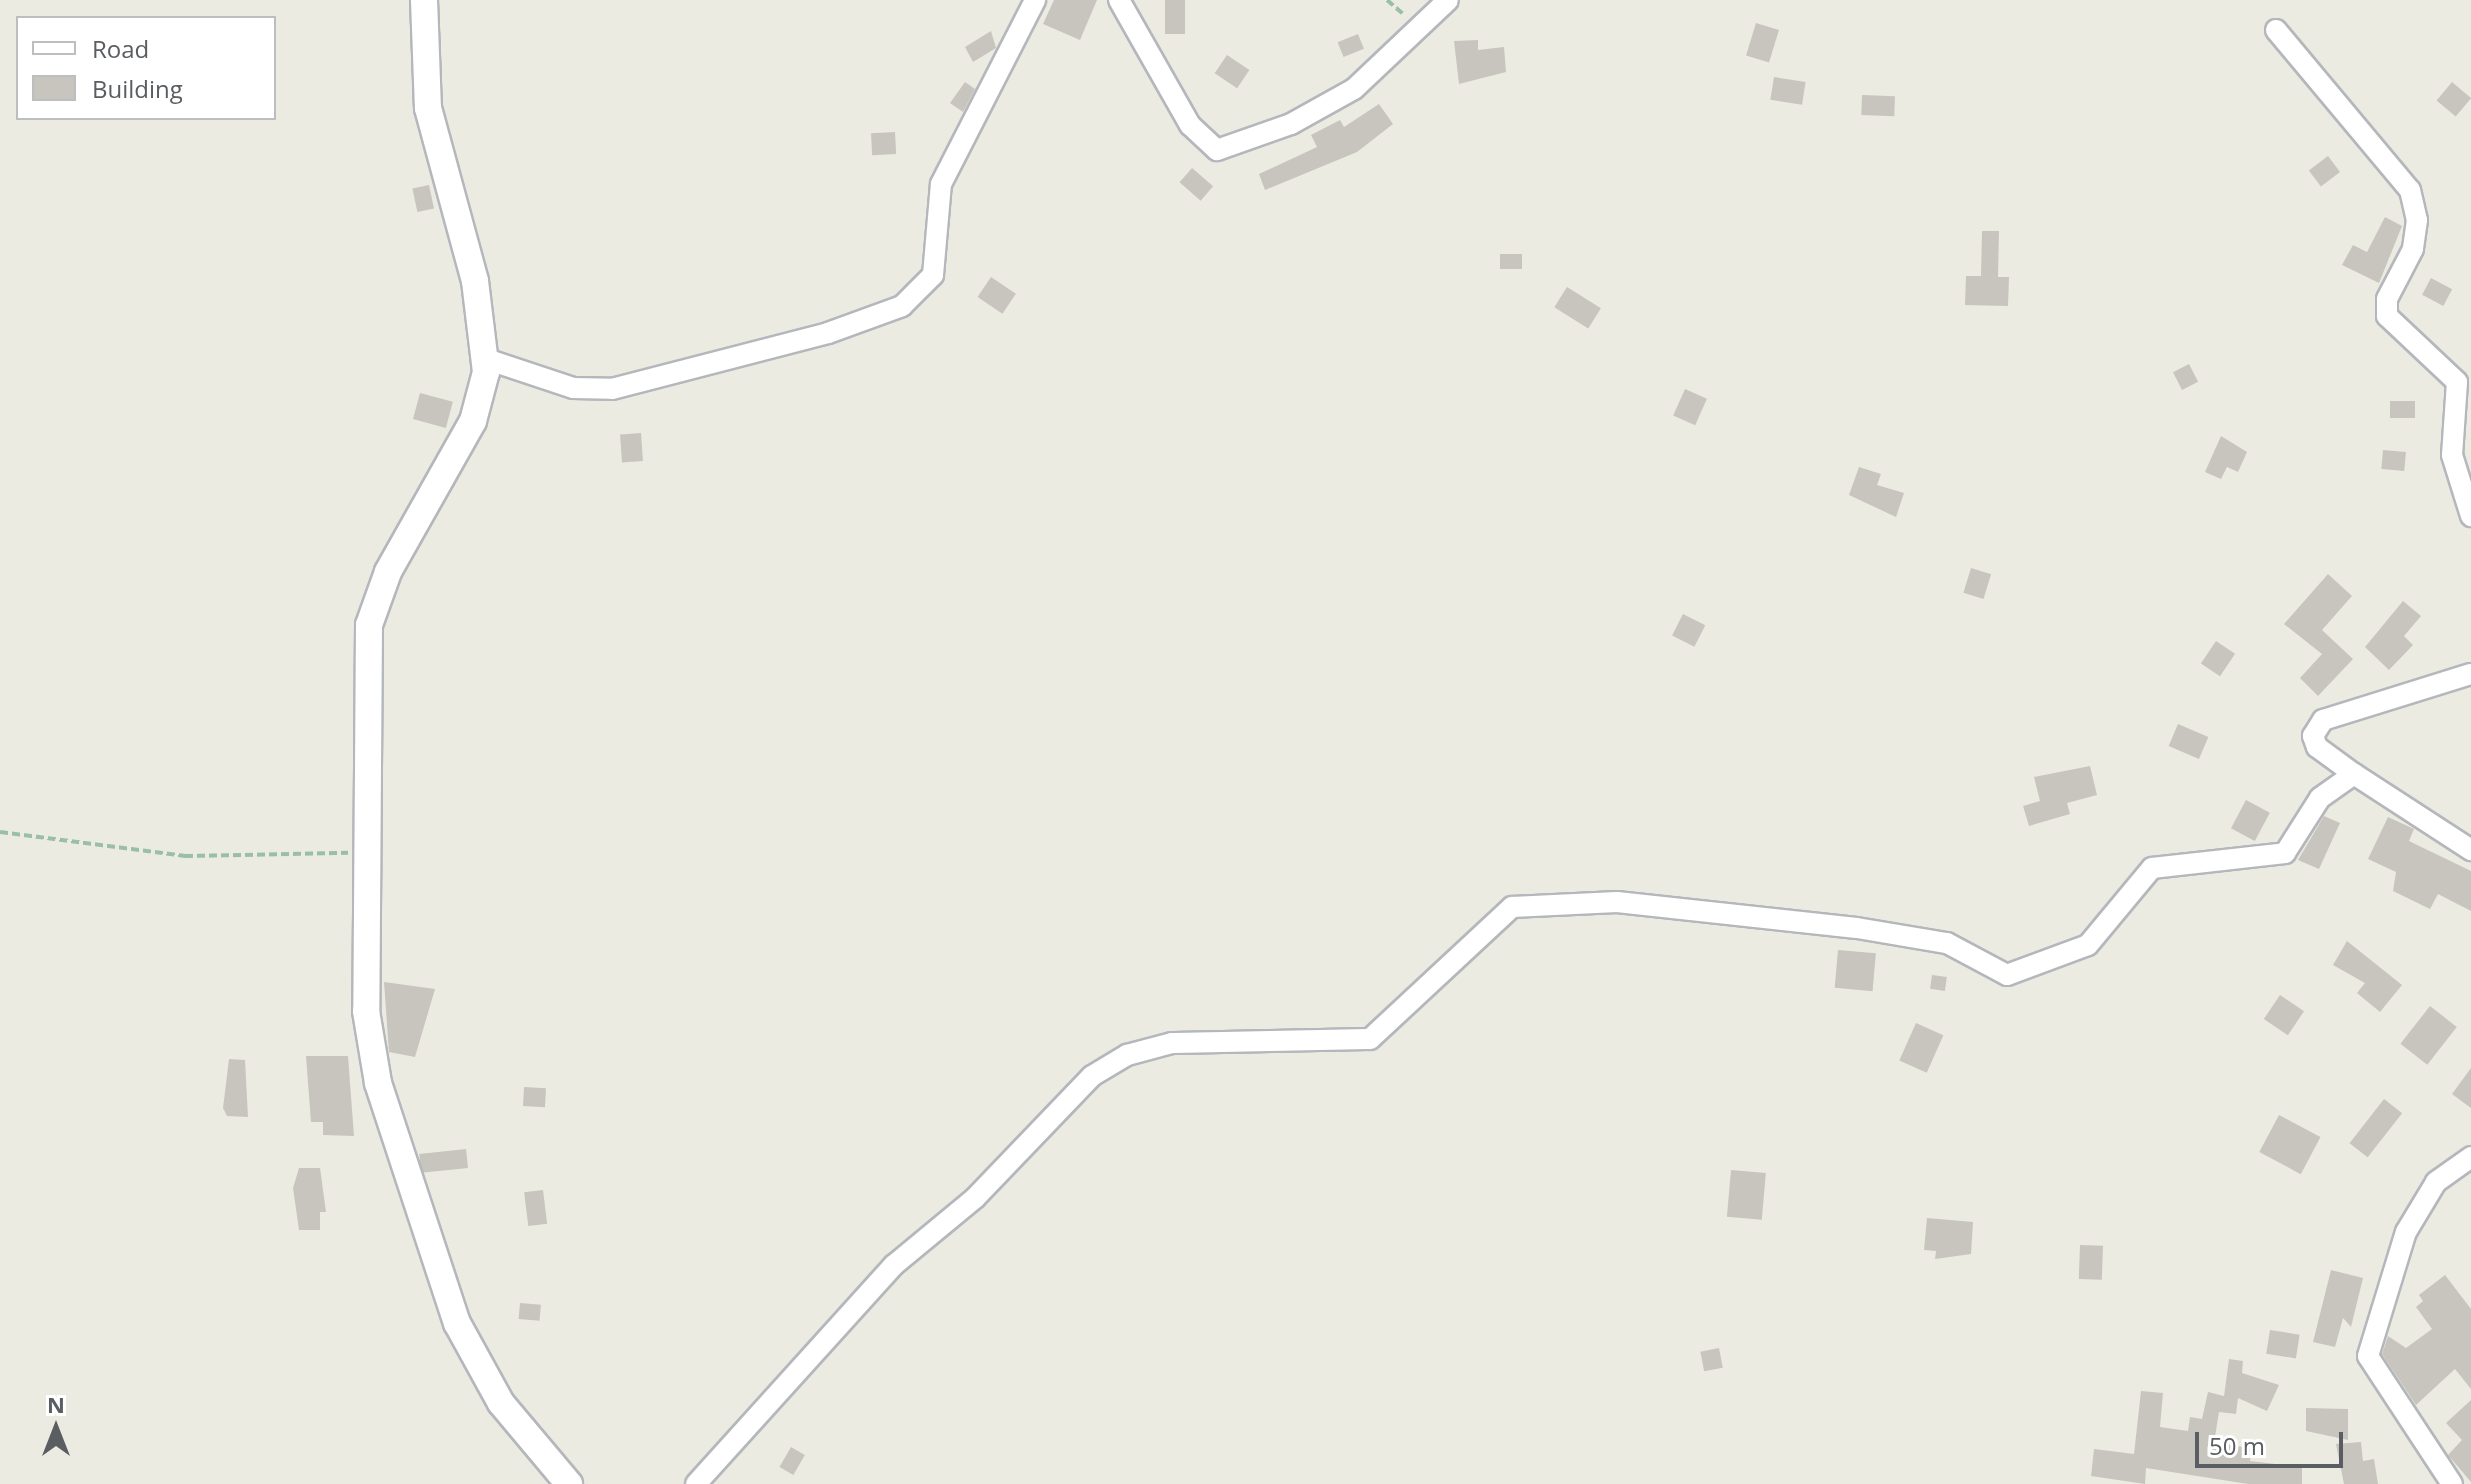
<!DOCTYPE html>
<html>
<head>
<meta charset="utf-8">
<style>
	body { margin:0 }
	#map { position:relative; width:2471px; height:1484px; overflow:hidden; background:#ecebe2; font-family:"Open Sans",sans-serif }
	div>[style] { position:absolute }
	.building>* { inset:0; background:#c7c5be; transform-origin:0 0 }
	.path>* { height:4px; margin-top:-2px; transform-origin:0; background:repeating-linear-gradient(90deg,#99bfa8 0 8px,transparent 0 12px) }
	.roads { filter:drop-shadow(2px 0 #b4b7bb) drop-shadow(-2px 0 #b4b7bb) drop-shadow(0 2px #b4b7bb) drop-shadow(0 -2px #b4b7bb) }
	.minor>* { height:20px; margin:-10px; padding:0 10px; transform-origin:10px; border-radius:10px; background:#fff }
	.tertiary>* { height:26px; margin:-13px; padding:0 13px; transform-origin:13px; border-radius:13px; background:#fff }
	span { translate:-50% -50%; white-space:nowrap; text-align:center; line-height:1.15; -webkit-text-stroke:8px #fff; paint-order:stroke }
	.legend { position:absolute; left:16px; top:16px; width:260px; height:104px; box-sizing:border-box; background:#fff; border:2px solid #bdbec0; margin:0; padding:10px 14px; list-style:none; font-size:24px; color:#5a5d61 }
	.legend li { display:flex; align-items:center; gap:16px; height:40px }
	.legend b { width:40px; border:2px solid #bdbec0 }
	.north { position:absolute; left:16px; top:1388px; width:80px; height:80px; -webkit-text-stroke:6px #fff; paint-order:stroke; rotate:0deg; font-size:22px; font-weight:700; line-height:32px; text-align:center; color:#5a5d61 }
	.north::after { content:''; display:block; margin:auto; width:28px; height:36px; background:#5a5d61; clip-path:polygon(50% 0,100% 100%,50% 72%,0 100%) }
	.scale { position:absolute; left:2195px; top:1432px; width:148px; height:36px; box-sizing:border-box; border:4px solid #5a5d61; border-top:0; padding-left:10px; font-size:24px; line-height:28px; white-space:nowrap; color:#5a5d61; -webkit-text-stroke:6px #fff; paint-order:stroke }
</style>
</head>
<body>
<div id="map">
	<div class="building">
		<div style="clip-path:polygon(1054px 0,1097px 0,1080px 40px,1043px 24px)"></div>
		<div style="left:1165px;top:0;width:20px;height:34px"></div>
		<div style="left:1756px;top:23px;width:24px;height:34px;rotate:17deg"></div>
		<div style="clip-path:polygon(991px 31px,996px 48px,973px 62px,965px 47px)"></div>
		<div style="left:1358px;top:34px;width:16px;height:22px;rotate:68deg"></div>
		<div style="clip-path:polygon(1478px 40px,1478px 50px,1504px 47px,1506px 72px,1459px 84px,1454px 41px)"></div>
		<div style="left:1227px;top:55px;width:27px;height:22px;rotate:34deg"></div>
		<div style="left:1774px;top:77px;width:32px;height:23px;rotate:9deg"></div>
		<div style="clip-path:polygon(965px 82px,975px 89px,963px 112px,950px 103px)"></div>
		<div style="left:2452px;top:82px;width:25px;height:24px;rotate:40deg"></div>
		<div style="left:1862px;top:95px;width:33px;height:20px;rotate:2deg"></div>
		<div style="clip-path:polygon(1379px 104px,1393px 124px,1357px 152px,1265px 190px,1259px 174px,1317px 147px,1311px 135px,1340px 120px,1344px 127px)"></div>
		<div style="left:895px;top:132px;width:22px;height:24px;rotate:87deg"></div>
		<div style="left:2328px;top:156px;width:20px;height:24px;rotate:53deg"></div>
		<div style="left:1192px;top:168px;width:28px;height:19px;rotate:41deg"></div>
		<div style="left:429px;top:185px;width:24px;height:17px;rotate:78deg"></div>
		<div style="clip-path:polygon(2385px 217px,2402px 226px,2379px 283px,2342px 265px,2353px 245px,2367px 252px)"></div>
		<div style="clip-path:polygon(1982px 231px,1999px 231px,1998px 277px,2009px 277px,2008px 306px,1965px 305px,1966px 276px,1981px 276px)"></div>
		<div style="left:1500px;top:254px;width:22px;height:15px"></div>
		<div style="left:991px;top:277px;width:30px;height:24px;rotate:34deg"></div>
		<div style="left:2431px;top:278px;width:24px;height:19px;rotate:28deg"></div>
		<div style="left:1567px;top:287px;width:40px;height:24px;rotate:32deg"></div>
		<div style="left:2189px;top:364px;width:20px;height:18px;rotate:63deg"></div>
		<div style="left:1685px;top:389px;width:24px;height:29px;rotate:24deg"></div>
		<div style="left:420px;top:393px;width:34px;height:27px;rotate:15deg"></div>
		<div style="left:2390px;top:401px;width:25px;height:17px"></div>
		<div style="left:641px;top:433px;width:28px;height:21px;rotate:86deg"></div>
		<div style="clip-path:polygon(2221px 436px,2247px 452px,2238px 472px,2227px 467px,2221px 479px,2205px 472px)"></div>
		<div style="left:2383px;top:450px;width:23px;height:19px;rotate:5deg"></div>
		<div style="clip-path:polygon(1859px 467px,1881px 474px,1877px 485px,1904px 493px,1896px 517px,1849px 495px)"></div>
		<div style="left:1971px;top:568px;width:21px;height:26px;rotate:17deg"></div>
		<div style="clip-path:polygon(2328px 574px,2352px 596px,2322px 630px,2353px 659px,2318px 696px,2300px 678px,2322px 654px,2284px 624px)"></div>
		<div style="clip-path:polygon(2403px 601px,2421px 616px,2404px 636px,2413px 645px,2389px 670px,2365px 647px)"></div>
		<div style="left:1683px;top:614px;width:25px;height:24px;rotate:27deg"></div>
		<div style="left:2216px;top:641px;width:23px;height:27px;rotate:34deg"></div>
		<div style="left:2178px;top:724px;width:33px;height:24px;rotate:23deg"></div>
		<div style="clip-path:polygon(2090px 766px,2097px 795px,2067px 803px,2070px 814px,2029px 826px,2023px 806px,2040px 801px,2034px 777px)"></div>
		<div style="left:2246px;top:800px;width:27px;height:32px;rotate:28deg"></div>
		<div style="clip-path:polygon(2324px 816px,2340px 823px,2319px 869px,2298px 860px)"></div>
		<div style="clip-path:polygon(2388px 817px,2414px 829px,2409px 841px,2471px 871px,2471px 911px,2438px 894px,2430px 909px,2393px 891px,2396px 872px,2368px 859px)"></div>
		<div style="clip-path:polygon(2347px 941px,2402px 985px,2380px 1012px,2357px 993px,2365px 983px,2333px 965px)"></div>
		<div style="left:1838px;top:950px;width:38px;height:38px;rotate:5deg"></div>
		<div style="left:1932px;top:975px;width:15px;height:14px;rotate:8deg"></div>
		<div style="clip-path:polygon(384px 982px,435px 989px,415px 1057px,389px 1052px)"></div>
		<div style="left:2280px;top:995px;width:29px;height:29px;rotate:34deg"></div>
		<div style="left:2430px;top:1006px;width:34px;height:48px;rotate:38deg"></div>
		<div style="left:1916px;top:1023px;width:30px;height:41px;rotate:24deg"></div>
		<div style="clip-path:polygon(306px 1056px,348px 1056px,354px 1136px,323px 1135px,323px 1122px,311px 1122px)"></div>
		<div style="clip-path:polygon(229px 1059px,245px 1060px,248px 1117px,227px 1116px,223px 1108px)"></div>
		<div style="clip-path:polygon(2471px 1068px,2471px 1108px,2452px 1094px)"></div>
		<div style="left:524px;top:1087px;width:22px;height:19px;rotate:3deg"></div>
		<div style="left:2384px;top:1099px;width:23px;height:56px;rotate:38deg"></div>
		<div style="left:2279px;top:1115px;width:47px;height:42px;rotate:28deg"></div>
		<div style="left:466px;top:1149px;width:19px;height:47px;rotate:84deg"></div>
		<div style="clip-path:polygon(299px 1168px,320px 1168px,326px 1212px,320px 1212px,320px 1230px,299px 1230px,293px 1188px)"></div>
		<div style="left:1731px;top:1170px;width:35px;height:47px;rotate:5deg"></div>
		<div style="left:543px;top:1190px;width:34px;height:19px;rotate:83deg"></div>
		<div style="clip-path:polygon(1927px 1218px,1973px 1222px,1971px 1254px,1935px 1259px,1936px 1251px,1924px 1250px)"></div>
		<div style="left:2080px;top:1245px;width:23px;height:34px;rotate:2deg"></div>
		<div style="clip-path:polygon(2331px 1270px,2363px 1278px,2351px 1327px,2343px 1318px,2335px 1347px,2313px 1342px)"></div>
		<div style="clip-path:polygon(2445px 1275px,2471px 1309px,2471px 1389px,2455px 1369px,2416px 1405px,2382px 1354px,2388px 1336px,2406px 1348px,2432px 1329px,2416px 1307px,2423px 1301px,2419px 1295px)"></div>
		<div style="left:520px;top:1303px;width:21px;height:16px;rotate:5deg"></div>
		<div style="left:2270px;top:1330px;width:30px;height:24px;rotate:9deg"></div>
		<div style="left:1719px;top:1348px;width:20px;height:19px;rotate:79deg"></div>
		<div style="clip-path:polygon(2229px 1359px,2243px 1361px,2242px 1373px,2279px 1385px,2267px 1411px,2238px 1398px,2236px 1414px,2219px 1412px,2214px 1443px,2252px 1448px,2250px 1461px,2302px 1467px,2302px 1484px,2248px 1484px,2146px 1468px,2145px 1484px,2091px 1476px,2094px 1449px,2134px 1454px,2141px 1391px,2163px 1393px,2160px 1427px,2188px 1431px,2190px 1417px,2202px 1419px,2208px 1392px,2224px 1396px)"></div>
		<div style="clip-path:polygon(2471px 1400px,2471px 1482px,2448px 1455px,2462px 1440px,2446px 1423px)"></div>
		<div style="clip-path:polygon(2306px 1408px,2348px 1409px,2348px 1440px,2306px 1431px)"></div>
		<div style="clip-path:polygon(2361px 1442px,2363px 1461px,2374px 1459px,2378px 1484px,2344px 1484px,2336px 1444px)"></div>
		<div style="left:791px;top:1447px;width:16px;height:23px;rotate:30deg"></div>
	</div>
	<div class="path">
		<div style="left:1387px;top:0;width:23px;rotate:41deg"></div>
		<div style="left:0;top:832px;width:187px;rotate:7.4deg"></div>
		<div style="left:185px;top:856px;width:163px;rotate:-1.1deg"></div>
	</div>
	<div class="roads">
		<div class="minor">
			<div style="left:1119px;top:0;width:144px;rotate:60.4deg"></div>
			<div style="left:1190px;top:125px;width:37px;rotate:43deg"></div>
			<div style="left:1217px;top:150px;width:78px;rotate:-19.4deg"></div>
			<div style="left:1291px;top:124px;width:72px;rotate:-29.1deg"></div>
			<div style="left:1354px;top:89px;width:129px;rotate:-43.4deg"></div>
			<div style="left:2276px;top:30px;width:209px;rotate:50.1deg"></div>
			<div style="left:2410px;top:190px;width:31px;rotate:77deg"></div>
			<div style="left:2417px;top:220px;width:29px;rotate:98deg"></div>
			<div style="left:2413px;top:249px;width:56px;rotate:117.5deg"></div>
			<div style="left:2387px;top:299px;width:17px;rotate:90deg"></div>
			<div style="left:2387px;top:316px;width:96px;rotate:43.3deg"></div>
			<div style="left:2457px;top:382px;width:73px;rotate:93.9deg"></div>
			<div style="left:2452px;top:455px;width:64px;rotate:72.7deg"></div>
			<div style="left:486px;top:359px;width:92px;rotate:18.4deg"></div>
			<div style="left:573px;top:388px;width:39px;rotate:1deg"></div>
			<div style="left:612px;top:389px;width:223px;rotate:-14.5deg"></div>
			<div style="left:828px;top:333px;width:79px;rotate:-20deg"></div>
			<div style="left:902px;top:306px;width:44px;rotate:-45deg"></div>
			<div style="left:933px;top:275px;width:91px;rotate:-85deg"></div>
			<div style="left:941px;top:184px;width:207px;rotate:-62.9deg"></div>
			<div style="left:2354px;top:774px;width:46px;rotate:-143.9deg"></div>
			<div style="left:2317px;top:747px;width:12px;rotate:-110deg"></div>
			<div style="left:2313px;top:736px;width:19px;rotate:-58deg"></div>
			<div style="left:2323px;top:720px;width:155px;rotate:-17.3deg"></div>
			<div style="left:696px;top:1484px;width:295px;rotate:-47.9deg"></div>
			<div style="left:894px;top:1265px;width:105px;rotate:-39.6deg"></div>
			<div style="left:975px;top:1198px;width:169px;rotate:-46.2deg"></div>
			<div style="left:1092px;top:1076px;width:41px;rotate:-31deg"></div>
			<div style="left:1127px;top:1055px;width:47px;rotate:-14.9deg"></div>
			<div style="left:1172px;top:1043px;width:198px;rotate:-1.2deg"></div>
			<div style="left:1370px;top:1039px;width:194px;rotate:-42.9deg"></div>
			<div style="left:1512px;top:907px;width:105px;rotate:-2.7deg"></div>
			<div style="left:1617px;top:902px;width:241px;rotate:6.2deg"></div>
			<div style="left:1857px;top:928px;width:91px;rotate:9.5deg"></div>
			<div style="left:1947px;top:943px;width:68px;rotate:28.1deg"></div>
			<div style="left:2007px;top:975px;width:86px;rotate:-20.3deg"></div>
			<div style="left:2088px;top:945px;width:100px;rotate:-50.3deg"></div>
			<div style="left:2152px;top:868px;width:134px;rotate:-6.4deg"></div>
			<div style="left:2285px;top:853px;width:65px;rotate:-57.5deg"></div>
			<div style="left:2320px;top:798px;width:42px;rotate:-35.2deg"></div>
			<div style="left:2354px;top:774px;width:140px;rotate:33deg"></div>
			<div style="left:2452px;top:1484px;width:153px;rotate:-123.3deg"></div>
			<div style="left:2368px;top:1356px;width:130px;rotate:-73deg"></div>
			<div style="left:2406px;top:1232px;width:58px;rotate:-59deg"></div>
			<div style="left:2436px;top:1182px;width:43px;rotate:-35.5deg"></div>
		</div>
		<div class="tertiary">
			<div style="left:424px;top:0;width:108px;rotate:87.9deg"></div>
			<div style="left:428px;top:108px;width:179px;rotate:74.8deg"></div>
			<div style="left:475px;top:281px;width:92px;rotate:83.1deg"></div>
			<div style="left:486px;top:372px;width:51px;rotate:104.9deg"></div>
			<div style="left:473px;top:421px;width:173px;rotate:119.4deg"></div>
			<div style="left:388px;top:572px;width:56px;rotate:109.7deg"></div>
			<div style="left:369px;top:625px;width:386px;rotate:90.4deg"></div>
			<div style="left:366px;top:1011px;width:73px;rotate:80.5deg"></div>
			<div style="left:378px;top:1083px;width:253px;rotate:71.8deg"></div>
			<div style="left:457px;top:1323px;width:91px;rotate:61.2deg"></div>
			<div style="left:501px;top:1403px;width:106px;rotate:50deg"></div>
		</div>
	</div>
	<ul class="legend">
	<li><b style="height:10px;background:#fff"></b>Road</li>
	<li><b style="height:22px;background:#c7c5be"></b>Building</li>
	</ul>
	<div class="north">N</div>
	<div class="scale">50 m</div>
</div>
</body>
</html>
